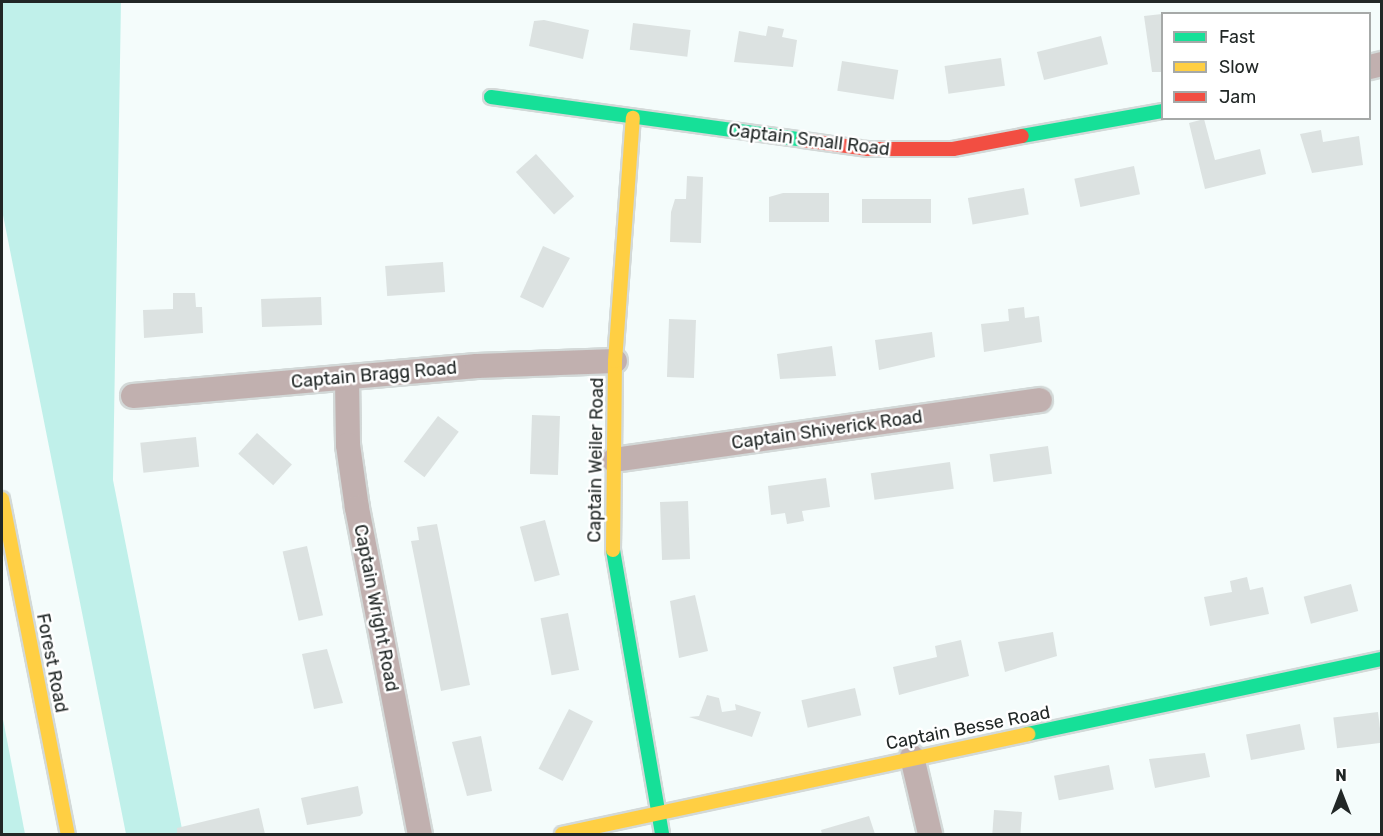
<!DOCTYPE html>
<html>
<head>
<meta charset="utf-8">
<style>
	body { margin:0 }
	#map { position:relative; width:1383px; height:836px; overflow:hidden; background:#f4fcfb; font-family:Rubik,sans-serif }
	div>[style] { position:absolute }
	.green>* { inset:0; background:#c0f0ea }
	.building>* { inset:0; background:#dce2e1; transform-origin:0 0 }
	.roads { filter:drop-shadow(2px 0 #d3d9d8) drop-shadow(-2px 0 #d3d9d8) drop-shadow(0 2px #d3d9d8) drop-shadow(0 -2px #d3d9d8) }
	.street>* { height:24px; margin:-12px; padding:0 12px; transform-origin:12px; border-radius:12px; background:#c1b0af }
	.fast>* { height:14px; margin:-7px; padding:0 7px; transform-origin:7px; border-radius:7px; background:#16e098 }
	.slow>* { height:14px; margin:-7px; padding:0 7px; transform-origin:7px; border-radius:7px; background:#ffcf43 }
	.jam>* { height:14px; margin:-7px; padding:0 7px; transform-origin:7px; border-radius:7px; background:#f24e42 }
	span { translate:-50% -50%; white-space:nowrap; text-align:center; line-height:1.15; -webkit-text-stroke:5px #fff; paint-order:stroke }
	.street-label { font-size:18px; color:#212726 }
	.frame { position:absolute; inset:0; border:3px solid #212726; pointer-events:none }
	.legend { position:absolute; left:1161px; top:12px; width:210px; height:108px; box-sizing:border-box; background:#fff; border:2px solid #a6a9a8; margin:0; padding:8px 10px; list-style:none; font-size:18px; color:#212726 }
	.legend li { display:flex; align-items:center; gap:12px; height:30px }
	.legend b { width:30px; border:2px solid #a6a9a8 }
	.north { position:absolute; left:1311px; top:764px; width:60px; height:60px; -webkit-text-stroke:4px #fff; paint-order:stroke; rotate:0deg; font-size:16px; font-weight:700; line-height:24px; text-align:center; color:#212726 }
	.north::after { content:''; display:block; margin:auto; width:21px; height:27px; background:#212726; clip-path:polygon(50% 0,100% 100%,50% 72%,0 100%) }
</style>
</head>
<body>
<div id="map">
	<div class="green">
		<div style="clip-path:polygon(2px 2px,121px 2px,113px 480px,183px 834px,126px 834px,2px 210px)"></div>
		<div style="clip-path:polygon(2px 714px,25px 834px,2px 834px)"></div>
	</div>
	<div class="building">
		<div style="clip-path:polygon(1162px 14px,1162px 72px,1152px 72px,1144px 16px)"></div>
		<div style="clip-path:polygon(544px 20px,589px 30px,583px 59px,529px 46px,534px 21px)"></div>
		<div style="left:633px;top:23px;width:58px;height:27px;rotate:7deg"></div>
		<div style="clip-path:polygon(768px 26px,784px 29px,782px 37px,797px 40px,793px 67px,734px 62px,739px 31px,766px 36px)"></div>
		<div style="left:1101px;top:36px;width:29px;height:66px;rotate:76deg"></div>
		<div style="left:1001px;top:58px;width:28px;height:57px;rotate:82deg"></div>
		<div style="left:842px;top:61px;width:57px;height:30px;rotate:9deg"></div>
		<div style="clip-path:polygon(1204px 119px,1215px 160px,1260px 149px,1266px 174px,1205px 189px,1189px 123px)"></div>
		<div style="clip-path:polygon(1321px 130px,1323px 142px,1359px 136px,1363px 165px,1312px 173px,1300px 134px)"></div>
		<div style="left:536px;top:154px;width:57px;height:27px;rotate:48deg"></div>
		<div style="left:1134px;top:166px;width:29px;height:61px;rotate:78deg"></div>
		<div style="clip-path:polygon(687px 176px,703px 177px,701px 243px,670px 242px,671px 212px,675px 199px,686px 199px)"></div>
		<div style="left:1024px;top:188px;width:27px;height:57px;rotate:80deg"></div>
		<div style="clip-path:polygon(783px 193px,829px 193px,829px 222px,769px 222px,769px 197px)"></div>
		<div style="left:862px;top:199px;width:69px;height:24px"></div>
		<div style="clip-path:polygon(543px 246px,570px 258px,543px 308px,520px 297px)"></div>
		<div style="left:443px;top:262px;width:30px;height:58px;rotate:86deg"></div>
		<div style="clip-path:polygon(173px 293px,195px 293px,196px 307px,202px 307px,203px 333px,144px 338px,143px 310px,173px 309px)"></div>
		<div style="left:321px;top:297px;width:28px;height:60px;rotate:88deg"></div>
		<div style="clip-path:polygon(1024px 307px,1025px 318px,1039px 316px,1042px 342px,984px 352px,981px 324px,1009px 321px,1008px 309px)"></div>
		<div style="left:669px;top:319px;width:27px;height:58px;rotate:2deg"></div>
		<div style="clip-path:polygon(932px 332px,935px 357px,879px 370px,875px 340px)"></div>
		<div style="clip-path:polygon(832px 346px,836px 376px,780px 379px,777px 354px)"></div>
		<div style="left:532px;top:415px;width:28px;height:59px;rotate:2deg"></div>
		<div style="left:438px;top:416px;width:26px;height:57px;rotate:37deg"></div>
		<div style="left:257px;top:433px;width:47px;height:28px;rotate:42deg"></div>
		<div style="left:196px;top:437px;width:30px;height:56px;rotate:84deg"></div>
		<div style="left:1048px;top:446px;width:28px;height:59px;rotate:82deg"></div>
		<div style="left:950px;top:462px;width:27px;height:80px;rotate:82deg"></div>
		<div style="clip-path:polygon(826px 478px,830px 507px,802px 511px,804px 521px,787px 524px,785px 513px,771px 515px,768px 486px)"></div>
		<div style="left:688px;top:501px;width:58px;height:28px;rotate:88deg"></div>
		<div style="left:545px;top:520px;width:57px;height:26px;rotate:75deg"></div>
		<div style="clip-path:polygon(437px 524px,470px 685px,441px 691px,411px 541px,419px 540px,417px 527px)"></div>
		<div style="left:307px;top:546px;width:71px;height:25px;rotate:77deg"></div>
		<div style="clip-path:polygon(1247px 577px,1250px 590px,1263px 587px,1269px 614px,1210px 626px,1204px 597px,1232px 592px,1230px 581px)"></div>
		<div style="left:1351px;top:584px;width:28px;height:49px;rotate:75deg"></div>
		<div style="clip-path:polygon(695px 595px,708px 651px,679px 658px,670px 601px)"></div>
		<div style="left:568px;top:613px;width:58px;height:28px;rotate:79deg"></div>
		<div style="clip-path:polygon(1053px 632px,1057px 656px,1005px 672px,998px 642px)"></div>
		<div style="clip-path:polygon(961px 640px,969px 676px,899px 695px,893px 667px,937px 657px,935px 646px)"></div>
		<div style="clip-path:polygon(327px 649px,343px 703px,314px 709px,302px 654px)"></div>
		<div style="left:855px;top:688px;width:28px;height:55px;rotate:77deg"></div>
		<div style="clip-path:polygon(707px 695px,719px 698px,722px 712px,736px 710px,735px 704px,761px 712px,752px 737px,689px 717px,699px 716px)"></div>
		<div style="left:569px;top:709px;width:27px;height:67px;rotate:27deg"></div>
		<div style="left:1378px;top:712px;width:31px;height:45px;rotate:83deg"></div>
		<div style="left:1300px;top:724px;width:26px;height:55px;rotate:79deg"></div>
		<div style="clip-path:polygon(481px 736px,492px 791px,467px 796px,452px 742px)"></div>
		<div style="clip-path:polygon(1205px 753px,1210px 777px,1155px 788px,1149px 759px)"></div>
		<div style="left:1109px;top:765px;width:25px;height:56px;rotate:79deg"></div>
		<div style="clip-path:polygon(358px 786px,363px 813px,360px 816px,307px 825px,301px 798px)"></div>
		<div style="clip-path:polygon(259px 808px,265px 834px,177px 834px,177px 828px)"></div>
		<div style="left:994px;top:810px;width:28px;height:24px;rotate:4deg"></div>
		<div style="clip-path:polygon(869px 816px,875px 834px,822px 834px,821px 830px)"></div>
	</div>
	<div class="roads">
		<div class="street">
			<div style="left:1370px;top:67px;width:12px;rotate:-14deg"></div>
			<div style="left:347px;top:379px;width:66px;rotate:89.1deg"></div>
			<div style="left:348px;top:445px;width:64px;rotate:81.9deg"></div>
			<div style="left:357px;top:508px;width:332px;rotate:79.1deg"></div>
			<div style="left:133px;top:396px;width:345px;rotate:-5deg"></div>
			<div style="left:477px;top:366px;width:138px;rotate:-2.1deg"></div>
			<div style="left:614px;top:460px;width:430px;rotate:-8deg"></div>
			<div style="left:912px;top:757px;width:79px;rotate:76.8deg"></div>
		</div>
		<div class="fast">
			<div style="left:491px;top:97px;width:315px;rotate:7.8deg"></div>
			<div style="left:1022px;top:136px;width:142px;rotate:-10.1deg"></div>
			<div style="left:613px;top:550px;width:288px;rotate:80.2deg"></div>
			<div style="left:1028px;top:734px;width:362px;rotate:-12deg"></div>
		</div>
		<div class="slow">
			<div style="left:2px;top:499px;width:341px;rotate:78.9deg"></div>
			<div style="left:613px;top:550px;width:189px;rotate:-89.4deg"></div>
			<div style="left:615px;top:361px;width:244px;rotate:-85.8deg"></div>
			<div style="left:562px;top:834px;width:477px;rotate:-12.1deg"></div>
		</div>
		<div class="jam">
			<div style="left:803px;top:140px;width:66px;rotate:7.9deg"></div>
			<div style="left:868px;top:149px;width:85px"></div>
			<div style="left:953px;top:149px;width:70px;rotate:-10.7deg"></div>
		</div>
	</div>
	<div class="street-label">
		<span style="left:809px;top:140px;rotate:7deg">Captain Small Road</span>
		<span style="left:374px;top:375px;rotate:-5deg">Captain Bragg Road</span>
		<span style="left:827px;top:430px;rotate:-8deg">Captain Shiverick Road</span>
		<span style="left:596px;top:460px;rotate:-89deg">Captain Weiler Road</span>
		<span style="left:376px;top:608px;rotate:79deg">Captain Wright Road</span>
		<span style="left:52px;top:663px;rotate:79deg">Forest Road</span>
		<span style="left:968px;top:728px;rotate:-11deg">Captain Besse Road</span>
	</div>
	<div class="frame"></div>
	<ul class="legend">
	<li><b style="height:8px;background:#16e098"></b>Fast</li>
	<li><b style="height:8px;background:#ffcf43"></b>Slow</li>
	<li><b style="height:8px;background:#f24e42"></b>Jam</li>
	</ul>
	<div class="north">N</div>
</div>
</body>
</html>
